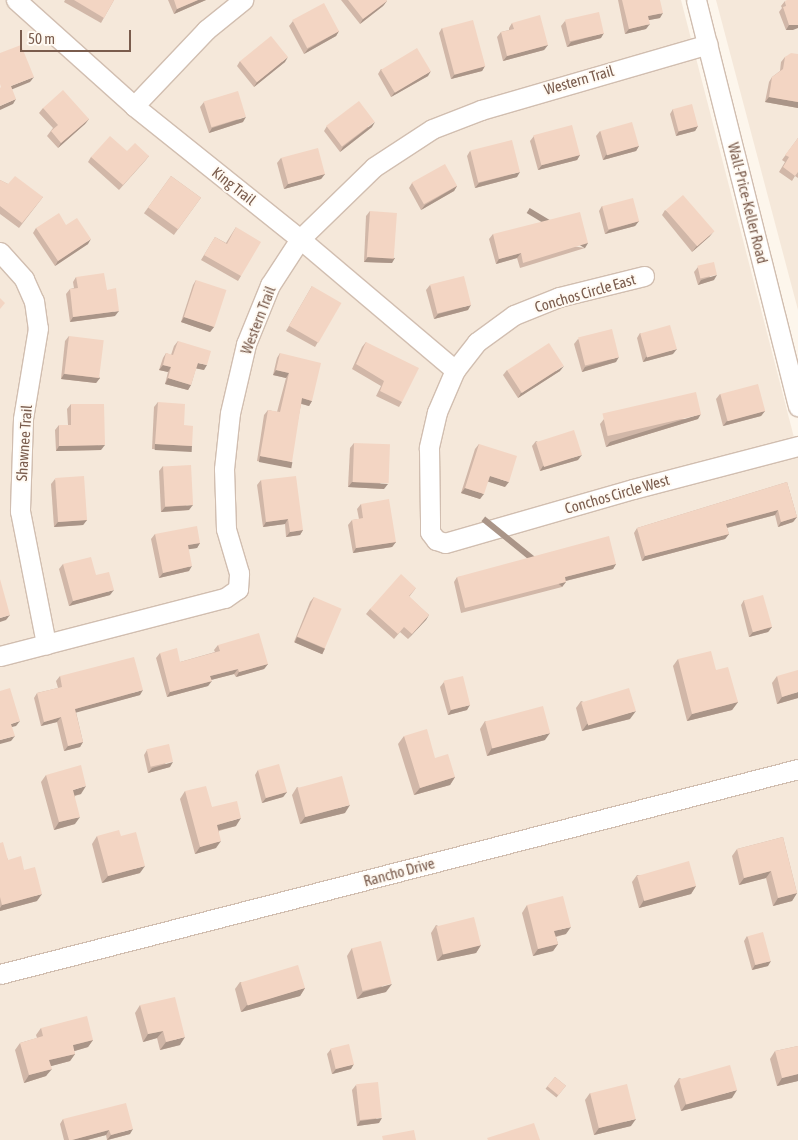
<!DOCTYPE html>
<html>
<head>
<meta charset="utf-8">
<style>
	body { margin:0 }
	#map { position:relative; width:798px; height:1140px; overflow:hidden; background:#fdf6ec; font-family:"Asap Condensed",sans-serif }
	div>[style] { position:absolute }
	.residential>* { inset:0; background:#f5e8da }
	.roads { filter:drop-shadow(1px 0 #d1beb0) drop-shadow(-1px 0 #d1beb0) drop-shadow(0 1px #d1beb0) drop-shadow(0 -1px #d1beb0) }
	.minor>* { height:19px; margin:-9.5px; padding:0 9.5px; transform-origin:9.5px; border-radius:9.5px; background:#fff }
	.wall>* { inset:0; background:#d1b7a8; transform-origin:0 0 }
	.shaded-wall>* { inset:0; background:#aa9588; transform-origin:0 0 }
	.building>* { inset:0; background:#f3d5c3; transform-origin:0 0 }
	span { translate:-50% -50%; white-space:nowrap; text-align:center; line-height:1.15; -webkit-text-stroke:4px #fffaf3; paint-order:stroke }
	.street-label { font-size:15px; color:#7a5c4d }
	.scale { position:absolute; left:20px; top:30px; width:111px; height:22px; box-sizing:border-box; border:2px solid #7a5c4d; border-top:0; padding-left:6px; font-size:15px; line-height:18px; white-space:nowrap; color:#7a5c4d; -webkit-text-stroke:4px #fffaf3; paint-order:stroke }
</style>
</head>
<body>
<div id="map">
	<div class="residential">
		<div style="clip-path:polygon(0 0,681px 0,798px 453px,798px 1140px,0 1140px)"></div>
		<div style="clip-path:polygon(716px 0,798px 0,798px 310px)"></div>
	</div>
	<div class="roads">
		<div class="minor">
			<div style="left:16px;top:0;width:159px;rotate:41.9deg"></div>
			<div style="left:134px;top:106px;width:213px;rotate:38.7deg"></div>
			<div style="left:300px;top:239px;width:203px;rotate:40.2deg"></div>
			<div style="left:696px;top:0;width:419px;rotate:75.9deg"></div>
			<div style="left:134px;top:106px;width:105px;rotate:-46.5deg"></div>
			<div style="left:206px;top:30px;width:48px;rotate:-39deg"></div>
			<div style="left:0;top:252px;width:36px;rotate:48deg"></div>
			<div style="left:24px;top:279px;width:24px;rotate:66deg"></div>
			<div style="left:34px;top:301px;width:27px;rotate:82deg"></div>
			<div style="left:38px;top:328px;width:92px;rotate:99.4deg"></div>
			<div style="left:23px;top:419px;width:92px;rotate:91.9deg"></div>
			<div style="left:20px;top:511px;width:136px;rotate:78.9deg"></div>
			<div style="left:644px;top:276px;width:88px;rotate:166.1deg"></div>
			<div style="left:559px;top:297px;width:48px;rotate:158.2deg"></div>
			<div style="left:514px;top:315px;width:46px;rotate:143.9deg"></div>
			<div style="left:477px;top:342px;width:36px;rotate:128deg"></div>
			<div style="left:455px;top:370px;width:46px;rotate:113.2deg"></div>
			<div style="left:437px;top:412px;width:37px;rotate:103deg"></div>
			<div style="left:429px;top:448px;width:73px;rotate:89.2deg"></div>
			<div style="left:430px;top:521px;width:11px;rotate:90deg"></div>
			<div style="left:430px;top:532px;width:10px;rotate:53deg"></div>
			<div style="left:436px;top:540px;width:9px;rotate:18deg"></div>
			<div style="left:445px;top:543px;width:196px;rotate:-16deg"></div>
			<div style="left:633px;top:489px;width:171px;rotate:-14.6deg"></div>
			<div style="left:0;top:656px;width:232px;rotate:-14.5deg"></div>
			<div style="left:225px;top:598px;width:16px;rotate:-35deg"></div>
			<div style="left:238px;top:589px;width:16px;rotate:-86deg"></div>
			<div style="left:239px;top:573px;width:46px;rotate:-106.5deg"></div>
			<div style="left:226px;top:529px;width:60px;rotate:-91.9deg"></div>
			<div style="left:224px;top:469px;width:56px;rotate:-83.9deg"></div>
			<div style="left:230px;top:413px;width:71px;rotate:-76.9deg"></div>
			<div style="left:246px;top:344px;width:64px;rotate:-67.9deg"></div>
			<div style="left:270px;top:285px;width:55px;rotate:-56.9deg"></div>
			<div style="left:300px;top:239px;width:103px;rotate:-44.2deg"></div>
			<div style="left:374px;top:167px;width:69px;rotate:-33.2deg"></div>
			<div style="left:432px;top:129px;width:53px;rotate:-21.2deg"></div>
			<div style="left:481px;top:110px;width:236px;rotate:-16.2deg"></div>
			<div style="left:0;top:974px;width:824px;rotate:-14.41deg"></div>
		</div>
	</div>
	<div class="wall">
		<div style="clip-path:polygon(65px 0,114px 0,101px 23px,64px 2px)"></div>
		<div style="clip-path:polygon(168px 0,206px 0,174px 14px)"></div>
		<div style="clip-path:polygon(341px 0,386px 0,387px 1px,383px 6px,360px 24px)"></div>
		<div style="clip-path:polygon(618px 0,660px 0,660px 18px,649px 20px,646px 29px,625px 34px)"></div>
		<div style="clip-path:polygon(785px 1px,793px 30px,786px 30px,779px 12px,782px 8px,781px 6px)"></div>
		<div style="clip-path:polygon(293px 21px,339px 31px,336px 36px,304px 54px,289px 26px)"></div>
		<div style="clip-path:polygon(565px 21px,601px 38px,567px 47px,561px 26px)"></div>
		<div style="clip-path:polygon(512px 23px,548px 45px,544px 50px,503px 61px,497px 37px,501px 32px,509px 30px,509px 28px)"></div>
		<div style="clip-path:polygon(442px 28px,485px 66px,482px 71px,451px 79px,439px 33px)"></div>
		<div style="clip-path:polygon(798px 54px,798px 108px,765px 102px,769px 82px,772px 77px,780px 71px,781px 62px,785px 57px)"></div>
		<div style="clip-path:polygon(240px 61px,285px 62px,254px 87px,237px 66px)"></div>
		<div style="clip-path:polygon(381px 69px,428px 76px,391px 97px,378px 74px)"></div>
		<div style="clip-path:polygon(204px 102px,243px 122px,209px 133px,200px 107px)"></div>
		<div style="clip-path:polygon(43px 108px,89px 119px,85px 124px,58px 148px,47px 136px,53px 128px,39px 113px)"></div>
		<div style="clip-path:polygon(673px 109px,698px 126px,695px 131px,676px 136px,670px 114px)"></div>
		<div style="clip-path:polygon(327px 126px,372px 127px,340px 152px,324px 131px)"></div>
		<div style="clip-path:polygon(600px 131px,639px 146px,636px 151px,603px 160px,596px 136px)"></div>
		<div style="clip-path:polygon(534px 136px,580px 155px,577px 160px,538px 170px,530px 141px)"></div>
		<div style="clip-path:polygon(798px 138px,798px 178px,795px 176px,792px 181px,779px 172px,785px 162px,782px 160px)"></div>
		<div style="clip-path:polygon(127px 151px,149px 156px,145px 161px,119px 190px,88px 162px,91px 157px)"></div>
		<div style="clip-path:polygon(470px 151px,517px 177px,475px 188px,467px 156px)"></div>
		<div style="clip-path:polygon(281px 158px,325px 174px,321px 179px,284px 189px,277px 163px)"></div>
		<div style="left:171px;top:176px;width:37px;height:46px;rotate:36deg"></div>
		<div style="clip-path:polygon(0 180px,8px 184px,43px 197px,19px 228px,0 214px)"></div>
		<div style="clip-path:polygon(412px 183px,457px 186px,454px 191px,421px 210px,409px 188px)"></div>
		<div style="clip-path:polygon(602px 206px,639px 221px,635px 226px,605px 234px,599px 211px)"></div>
		<div style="clip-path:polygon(665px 210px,710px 236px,692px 252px,662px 215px)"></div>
		<div style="clip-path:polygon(370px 211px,392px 263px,364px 262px,366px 216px)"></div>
		<div style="clip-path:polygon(66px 225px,88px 244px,55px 266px,33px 233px,36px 228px)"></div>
		<div style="clip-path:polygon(236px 227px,241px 276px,238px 281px,201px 260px,215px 237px,226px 243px)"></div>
		<div style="clip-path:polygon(493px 234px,585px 248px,520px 268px,517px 258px,496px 264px,489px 239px)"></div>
		<div style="clip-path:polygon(698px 267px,714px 280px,698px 285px,694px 272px)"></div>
		<div style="clip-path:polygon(76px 277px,107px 290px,115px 316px,70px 322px,66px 294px,70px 289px,74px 288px,73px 282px)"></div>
		<div style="clip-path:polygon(196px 280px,214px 327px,210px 332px,181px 322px,193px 285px)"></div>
		<div style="clip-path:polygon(430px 285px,468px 310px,434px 319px,426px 290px)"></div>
		<div style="clip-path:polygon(312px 286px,318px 342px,315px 347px,286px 331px)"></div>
		<div style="clip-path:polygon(640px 333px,673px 354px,643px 362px,637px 338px)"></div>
		<div style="clip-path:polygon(69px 336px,100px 378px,96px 383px,61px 379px,65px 341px)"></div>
		<div style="clip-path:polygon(578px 339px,616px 362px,582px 372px,574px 344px)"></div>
		<div style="clip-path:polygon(178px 341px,204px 370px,196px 368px,191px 385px,188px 390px,165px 384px,168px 372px,159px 370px,163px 358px,166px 353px,171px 355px,174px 346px)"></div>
		<div style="clip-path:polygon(366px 342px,402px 402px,399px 407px,376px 396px,381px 386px,352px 369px,362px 347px)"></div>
		<div style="clip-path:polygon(280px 353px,312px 401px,309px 406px,301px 404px,289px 467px,257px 461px,264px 415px,268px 410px,277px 412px,286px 378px,273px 375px,277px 358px)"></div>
		<div style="clip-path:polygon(507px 370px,560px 371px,518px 398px,503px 375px)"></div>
		<div style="clip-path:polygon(720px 394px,765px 411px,761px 416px,723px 426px,716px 399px)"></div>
		<div style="clip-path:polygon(158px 402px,184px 425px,192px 446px,189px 451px,152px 449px,154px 407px)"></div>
		<div style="clip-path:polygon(71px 404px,101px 450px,56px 451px,55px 430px,59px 425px,68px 425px,67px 409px)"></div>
		<div style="clip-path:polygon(604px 419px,698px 419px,606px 447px,600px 424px)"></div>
		<div style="clip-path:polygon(536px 441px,578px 460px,540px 471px,532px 446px)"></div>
		<div style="clip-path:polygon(354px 443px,384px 489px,348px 487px,350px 448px)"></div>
		<div style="clip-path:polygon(479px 444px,505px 487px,488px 481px,480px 499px,461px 493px,475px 449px)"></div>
		<div style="clip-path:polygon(163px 466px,189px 510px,161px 512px,159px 471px)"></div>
		<div style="clip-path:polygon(55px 479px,87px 520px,83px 525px,54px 527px,51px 484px)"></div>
		<div style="clip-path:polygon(261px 480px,303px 530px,300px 535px,286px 537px,285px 524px,263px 527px,257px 485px)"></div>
		<div style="clip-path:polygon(787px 482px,797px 517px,793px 522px,778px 527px,775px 515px,727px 528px,729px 534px,725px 539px,642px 561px,634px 533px,637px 528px)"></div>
		<div style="clip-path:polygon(361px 504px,396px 542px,392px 547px,353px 553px,348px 525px,352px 520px,359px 519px,357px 509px)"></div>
		<div style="clip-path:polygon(155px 534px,200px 543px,197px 548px,188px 549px,189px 571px,159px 578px,151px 539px)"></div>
		<div style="clip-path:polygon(63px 564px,96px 575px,110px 595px,69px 606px,59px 569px)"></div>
		<div style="clip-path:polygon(616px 564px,613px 569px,566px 581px,562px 587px,461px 613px,454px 582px,457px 577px)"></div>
		<div style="clip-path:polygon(416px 588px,409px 597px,429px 615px,408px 639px,400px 632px,394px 639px,366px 614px,370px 609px)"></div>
		<div style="clip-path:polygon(314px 597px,325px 649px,322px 654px,294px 642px,310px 602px)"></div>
		<div style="clip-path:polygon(744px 600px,772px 627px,768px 632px,749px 637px,741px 605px)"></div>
		<div style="clip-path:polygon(218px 645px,268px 664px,264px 669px,236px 677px,234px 674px,211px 680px,208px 686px,167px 697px,156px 658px,160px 653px,180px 662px,215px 652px,214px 650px)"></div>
		<div style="clip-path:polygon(678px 659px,716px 670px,738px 702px,732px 710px,687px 721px,673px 666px)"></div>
		<div style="clip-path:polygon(60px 676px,140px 695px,76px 712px,83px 742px,80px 747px,64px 751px,57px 722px,41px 726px,34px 698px,37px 693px,58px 688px,56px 681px)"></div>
		<div style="clip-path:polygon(777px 676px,798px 698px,777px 704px,772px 683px)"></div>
		<div style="clip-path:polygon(444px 682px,467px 710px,448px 715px,440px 687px)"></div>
		<div style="clip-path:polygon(581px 701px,630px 719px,582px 731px,576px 708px)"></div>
		<div style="clip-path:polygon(485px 721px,545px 740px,487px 756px,480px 729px)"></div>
		<div style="clip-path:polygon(404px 736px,455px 777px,450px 785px,414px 795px,398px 744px)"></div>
		<div style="clip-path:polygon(147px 750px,170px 767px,148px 773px,144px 755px)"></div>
		<div style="clip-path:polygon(258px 770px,287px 792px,283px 797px,262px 803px,255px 775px)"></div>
		<div style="clip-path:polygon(46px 775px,81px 794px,75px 796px,75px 824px,54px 830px,41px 782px)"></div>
		<div style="clip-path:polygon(297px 787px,345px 813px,300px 824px,292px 795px)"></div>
		<div style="clip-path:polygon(185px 791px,212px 807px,236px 826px,219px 831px,216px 848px,195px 854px,180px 799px)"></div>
		<div style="clip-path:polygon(97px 836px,140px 873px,102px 883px,92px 844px)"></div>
		<div style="clip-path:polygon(783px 837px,797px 893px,792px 901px,773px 906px,766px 878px,739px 885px,732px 856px,737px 849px)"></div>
		<div style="clip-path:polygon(0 843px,8px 860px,24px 870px,37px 901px,0 911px)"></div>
		<div style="clip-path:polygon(637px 875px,696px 886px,691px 894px,639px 908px,632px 882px)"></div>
		<div style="clip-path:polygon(527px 905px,566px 934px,556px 937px,558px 944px,553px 951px,533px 956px,522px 913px)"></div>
		<div style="clip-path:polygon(436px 925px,481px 945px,476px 953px,437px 961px,431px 933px)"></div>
		<div style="clip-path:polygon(747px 936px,768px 966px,752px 970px,744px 941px)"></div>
		<div style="clip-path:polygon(352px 948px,386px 992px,357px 999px,347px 956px)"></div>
		<div style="clip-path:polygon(240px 982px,305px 988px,300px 996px,241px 1012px,235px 989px)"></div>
		<div style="clip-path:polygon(140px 1005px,180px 1045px,160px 1050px,157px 1038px,143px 1042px,135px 1013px)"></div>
		<div style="clip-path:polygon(41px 1028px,93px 1040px,88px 1047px,74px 1051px,75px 1054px,70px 1061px,51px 1066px,46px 1076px,24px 1083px,15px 1050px,20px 1043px,37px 1038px,36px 1035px)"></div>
		<div style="clip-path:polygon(798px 1046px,798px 1081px,777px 1086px,770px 1059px,775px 1051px)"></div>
		<div style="clip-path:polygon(331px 1049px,351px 1069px,332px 1074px,327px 1054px)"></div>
		<div style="left:555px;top:1077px;width:14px;height:15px;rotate:39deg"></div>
		<div style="clip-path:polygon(679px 1078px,732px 1098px,681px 1111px,674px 1086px)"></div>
		<div style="clip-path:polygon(356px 1085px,379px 1123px,357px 1126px,352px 1090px)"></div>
		<div style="clip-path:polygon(590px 1093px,631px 1126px,594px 1135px,585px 1100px)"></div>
		<div style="clip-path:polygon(63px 1119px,130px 1134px,108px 1140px,107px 1140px,106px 1135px,87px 1140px,64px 1140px,60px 1124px)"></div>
	</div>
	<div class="shaded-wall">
		<div style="clip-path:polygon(198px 0,206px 0,174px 14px,177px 9px)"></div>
		<div style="clip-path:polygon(387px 1px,383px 6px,360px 24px,363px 19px)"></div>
		<div style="clip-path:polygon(663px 13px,660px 18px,644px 21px,648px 16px)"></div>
		<div style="clip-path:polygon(650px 24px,646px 29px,625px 34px,629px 29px)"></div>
		<div style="clip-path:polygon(789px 25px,798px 25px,798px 28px,793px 30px,786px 30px)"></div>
		<div style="clip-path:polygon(339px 31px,336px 36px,304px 54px,308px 49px)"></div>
		<div style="clip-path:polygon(604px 33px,601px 38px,567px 47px,571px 42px)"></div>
		<div style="clip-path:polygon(548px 45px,544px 50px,503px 61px,507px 56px)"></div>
		<div style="clip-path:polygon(288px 57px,285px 62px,254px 87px,257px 82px)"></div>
		<div style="clip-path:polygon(485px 66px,482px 71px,451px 79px,455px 74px)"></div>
		<div style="clip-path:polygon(431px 71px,428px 76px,391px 97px,395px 92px)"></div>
		<div style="clip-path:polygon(34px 77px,30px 82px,8px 91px,11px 86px)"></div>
		<div style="clip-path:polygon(769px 97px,798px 102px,798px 108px,765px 102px)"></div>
		<div style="clip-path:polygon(16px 99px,13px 104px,0 110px,0 106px)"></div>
		<div style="clip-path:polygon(246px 117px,243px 122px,209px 133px,212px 128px)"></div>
		<div style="clip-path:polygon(89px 119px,85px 124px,58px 148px,61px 143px)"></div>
		<div style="clip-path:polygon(375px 122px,372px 127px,340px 152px,343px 147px)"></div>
		<div style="clip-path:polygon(698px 126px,695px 131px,676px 136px,679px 131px)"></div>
		<div style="clip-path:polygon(639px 146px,636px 151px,603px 160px,606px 155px)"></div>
		<div style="clip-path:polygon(580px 155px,577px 160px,538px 170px,542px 165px)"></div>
		<div style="clip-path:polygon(520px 172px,517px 177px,475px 188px,479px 183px)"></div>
		<div style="clip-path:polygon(325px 174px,321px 179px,284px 189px,288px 184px)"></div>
		<div style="clip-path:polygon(457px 186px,454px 191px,421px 210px,425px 205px)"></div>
		<div style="clip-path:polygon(639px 221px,635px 226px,605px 234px,609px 230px)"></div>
		<div style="clip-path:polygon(714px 231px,710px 236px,692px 252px,696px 247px)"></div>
		<div style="clip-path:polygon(91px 239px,88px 244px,55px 266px,58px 261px)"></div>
		<div style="left:588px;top:243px;width:6px;height:68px;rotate:121deg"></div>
		<div style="clip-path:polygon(521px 253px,517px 258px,496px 264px,499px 259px)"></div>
		<div style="clip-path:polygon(368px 257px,395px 258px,392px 263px,364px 262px)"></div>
		<div style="clip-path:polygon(717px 275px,714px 280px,698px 285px,701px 280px)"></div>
		<div style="clip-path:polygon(471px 305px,468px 310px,434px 319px,438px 314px)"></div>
		<div style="clip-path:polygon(119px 311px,115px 316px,70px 322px,73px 317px)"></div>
		<div style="clip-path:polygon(184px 317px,214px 327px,210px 332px,181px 322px)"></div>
		<div style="clip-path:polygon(677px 349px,673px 354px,643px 362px,646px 357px)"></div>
		<div style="clip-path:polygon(619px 357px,616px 362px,582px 372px,585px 367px)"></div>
		<div style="clip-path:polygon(198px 363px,207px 365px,204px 370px,194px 368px)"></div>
		<div style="clip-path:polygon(163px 365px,171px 367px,168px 372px,159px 370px)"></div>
		<div style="clip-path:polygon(564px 366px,560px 371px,518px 398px,521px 393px)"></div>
		<div style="clip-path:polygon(276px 370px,289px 373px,286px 378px,273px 375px)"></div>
		<div style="clip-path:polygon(64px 374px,100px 378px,96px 383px,61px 379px)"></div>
		<div style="clip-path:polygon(168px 378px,191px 385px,188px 390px,165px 384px)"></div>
		<div style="clip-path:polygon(302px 398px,312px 401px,309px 406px,299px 403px)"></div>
		<div style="clip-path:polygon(765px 411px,761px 416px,723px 426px,727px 421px)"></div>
		<div style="clip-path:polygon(701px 414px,698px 419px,606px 447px,610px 442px)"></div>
		<div style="left:155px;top:444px;width:37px;height:6px;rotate:3deg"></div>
		<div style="clip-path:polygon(105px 445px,101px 450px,56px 451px,59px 446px)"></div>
		<div style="clip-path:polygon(582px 455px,578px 460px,540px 471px,543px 466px)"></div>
		<div style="left:260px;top:456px;width:33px;height:6px;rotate:11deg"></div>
		<div style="clip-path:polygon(490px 476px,509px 482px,505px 487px,486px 481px)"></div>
		<div style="clip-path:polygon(352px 482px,388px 484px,384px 489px,348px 487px)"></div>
		<div style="clip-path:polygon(465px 488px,484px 494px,480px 499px,461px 493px)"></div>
		<div style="clip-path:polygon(193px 505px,189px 510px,161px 512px,165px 507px)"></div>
		<div style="clip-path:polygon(778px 510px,775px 515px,722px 529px,726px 524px)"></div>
		<div style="clip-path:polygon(797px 517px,793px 522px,778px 527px,781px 522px)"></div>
		<div style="clip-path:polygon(288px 519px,285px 524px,263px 527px,266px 522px)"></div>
		<div style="clip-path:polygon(87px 520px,83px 525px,54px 527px,58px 522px)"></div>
		<div style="clip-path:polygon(303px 530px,300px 535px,286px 537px,290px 532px)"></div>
		<div style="clip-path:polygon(729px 534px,725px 539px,642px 561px,645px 556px)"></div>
		<div style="clip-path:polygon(396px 542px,392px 547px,353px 553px,356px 548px)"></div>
		<div style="clip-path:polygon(200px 543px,197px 548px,184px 550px,188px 545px)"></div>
		<div style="clip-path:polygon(616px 564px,613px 569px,561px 582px,565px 577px)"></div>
		<div style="clip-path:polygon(192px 566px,189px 571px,159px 578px,163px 573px)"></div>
		<div style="left:566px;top:582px;width:6px;height:104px;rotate:129deg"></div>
		<div style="clip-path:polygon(114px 590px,110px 595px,69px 606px,73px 601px)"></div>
		<div style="clip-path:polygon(10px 615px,6px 620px,0 622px,0 618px)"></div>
		<div style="clip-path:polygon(429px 615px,426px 620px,408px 639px,412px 634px)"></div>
		<div style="clip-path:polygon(772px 627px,768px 632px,749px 637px,753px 632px)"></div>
		<div style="left:297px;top:637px;width:30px;height:6px;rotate:23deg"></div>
		<div style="clip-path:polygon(268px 664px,264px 669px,236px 677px,239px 672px)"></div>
		<div style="clip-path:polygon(238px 669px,234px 674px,207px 681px,210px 676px)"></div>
		<div style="clip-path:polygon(212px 681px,208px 686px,167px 697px,170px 692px)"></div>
		<div style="clip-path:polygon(143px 690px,140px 695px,71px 714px,75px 709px)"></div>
		<div style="clip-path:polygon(798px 692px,798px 698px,777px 704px,782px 697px)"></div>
		<div style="clip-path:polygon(738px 702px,732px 710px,687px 721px,692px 714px)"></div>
		<div style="clip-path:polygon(470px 705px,467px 710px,448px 715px,451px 710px)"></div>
		<div style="clip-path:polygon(636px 711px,630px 719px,582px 731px,587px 724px)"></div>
		<div style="clip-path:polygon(61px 717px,57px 722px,41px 726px,44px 722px)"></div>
		<div style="clip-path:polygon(20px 721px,16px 726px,8px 728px,11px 724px)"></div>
		<div style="clip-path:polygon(550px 733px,545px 740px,487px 756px,492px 748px)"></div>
		<div style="clip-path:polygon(15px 736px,11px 741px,0 744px,0 740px)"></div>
		<div style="clip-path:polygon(83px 742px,80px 747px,64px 751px,68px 746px)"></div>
		<div style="clip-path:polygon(173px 762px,170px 767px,148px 773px,152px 768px)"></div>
		<div style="clip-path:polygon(455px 777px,450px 785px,414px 795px,420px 788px)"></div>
		<div style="clip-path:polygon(86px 786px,81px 794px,68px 797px,73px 790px)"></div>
		<div style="clip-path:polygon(287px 792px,283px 797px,262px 803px,266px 798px)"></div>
		<div style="clip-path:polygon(350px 805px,345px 813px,300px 824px,305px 817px)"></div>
		<div style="clip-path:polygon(80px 817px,75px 824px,54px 830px,59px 822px)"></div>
		<div style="clip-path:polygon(241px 818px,236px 826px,212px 832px,217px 825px)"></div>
		<div style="clip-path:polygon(221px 841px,216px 848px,195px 854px,200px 847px)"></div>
		<div style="clip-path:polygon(145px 866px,140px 873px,102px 883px,108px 876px)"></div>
		<div style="clip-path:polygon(771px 871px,766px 878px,739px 885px,744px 878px)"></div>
		<div style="clip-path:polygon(696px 886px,691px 894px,639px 908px,644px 900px)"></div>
		<div style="clip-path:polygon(797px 893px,792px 901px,773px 906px,778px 898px)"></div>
		<div style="clip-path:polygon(42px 894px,37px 901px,0 911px,0 908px,2px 905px)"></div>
		<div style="clip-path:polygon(571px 927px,566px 934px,549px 938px,554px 931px)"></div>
		<div style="clip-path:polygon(558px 944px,553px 951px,533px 956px,538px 949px)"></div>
		<div style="clip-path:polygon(481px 945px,476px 953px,437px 961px,443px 954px)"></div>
		<div style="clip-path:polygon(771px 961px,768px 966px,752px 970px,755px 965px)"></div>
		<div style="clip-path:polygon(392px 984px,386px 992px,357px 999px,363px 992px)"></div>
		<div style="clip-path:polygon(305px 988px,300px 996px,241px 1012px,247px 1005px)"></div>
		<div style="clip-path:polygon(163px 1031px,157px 1038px,143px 1042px,148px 1034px)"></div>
		<div style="clip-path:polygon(185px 1037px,180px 1045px,160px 1050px,166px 1042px)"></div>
		<div style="clip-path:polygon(93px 1040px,88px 1047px,68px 1053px,73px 1045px)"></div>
		<div style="clip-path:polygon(75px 1054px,70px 1061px,44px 1068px,49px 1060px)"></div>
		<div style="clip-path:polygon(354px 1064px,351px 1069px,332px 1074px,336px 1069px)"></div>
		<div style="clip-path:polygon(52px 1069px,46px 1076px,24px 1083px,29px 1075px)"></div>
		<div style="clip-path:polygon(798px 1074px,798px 1081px,777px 1086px,782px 1078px)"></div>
		<div style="clip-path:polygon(737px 1090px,732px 1098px,681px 1111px,686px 1104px)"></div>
		<div style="clip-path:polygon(382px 1118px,379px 1123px,357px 1126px,360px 1121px)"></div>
		<div style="clip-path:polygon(636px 1119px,631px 1126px,594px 1135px,599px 1128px)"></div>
		<div style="clip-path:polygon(133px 1129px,130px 1134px,107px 1140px,111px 1135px)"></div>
		<div style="clip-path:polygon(109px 1130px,106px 1135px,87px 1140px,72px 1140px)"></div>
	</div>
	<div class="building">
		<div style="clip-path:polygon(74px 0,114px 0,104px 18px)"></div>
		<div style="clip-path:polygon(174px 0,198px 0,177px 9px)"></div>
		<div style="clip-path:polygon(348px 0,386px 0,387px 1px,363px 19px)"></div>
		<div style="clip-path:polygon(622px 0,660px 0,663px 13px,648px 16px,650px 24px,629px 29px)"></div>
		<div style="clip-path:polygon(787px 0,798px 0,798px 25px,789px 25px,783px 7px,786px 6px,785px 1px)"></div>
		<div style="left:324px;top:3px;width:32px;height:36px;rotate:62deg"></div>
		<div style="left:599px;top:12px;width:22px;height:35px;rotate:77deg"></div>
		<div style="clip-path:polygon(540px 15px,548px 45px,507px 56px,501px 32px,514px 29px,512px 23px)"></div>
		<div style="left:473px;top:20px;width:48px;height:32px;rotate:75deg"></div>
		<div style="left:271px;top:36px;width:27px;height:40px;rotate:51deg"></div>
		<div style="clip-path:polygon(21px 45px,34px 77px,11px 86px,16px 99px,0 106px,0 88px,1px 87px,0 84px,0 53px)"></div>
		<div style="left:417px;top:48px;width:27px;height:42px;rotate:59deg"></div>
		<div style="clip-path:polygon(791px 53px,798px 54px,798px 102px,769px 97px,772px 77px,783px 69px,785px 57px)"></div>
		<div style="clip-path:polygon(63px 90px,89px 119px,61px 143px,51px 131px,58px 125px,43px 108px)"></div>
		<div style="left:238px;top:91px;width:27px;height:36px;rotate:73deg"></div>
		<div style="left:359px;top:101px;width:26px;height:41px;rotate:53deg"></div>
		<div style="left:692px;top:104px;width:23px;height:20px;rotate:75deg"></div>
		<div style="left:632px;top:122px;width:25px;height:33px;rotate:74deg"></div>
		<div style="left:572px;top:125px;width:31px;height:40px;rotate:75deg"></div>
		<div style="clip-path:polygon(110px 136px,127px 151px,135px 143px,149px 156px,123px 185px,91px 157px)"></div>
		<div style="clip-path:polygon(798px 138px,798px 172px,795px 176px,783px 167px,789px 157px,785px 155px)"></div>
		<div style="left:512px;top:140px;width:33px;height:43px;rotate:76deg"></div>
		<div style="left:318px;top:148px;width:27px;height:38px;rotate:75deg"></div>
		<div style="left:445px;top:164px;width:25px;height:38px;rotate:61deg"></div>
		<div style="clip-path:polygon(15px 176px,43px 197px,22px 223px,0 206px,0 180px,8px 184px)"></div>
		<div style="left:171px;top:176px;width:37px;height:39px;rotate:36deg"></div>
		<div style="left:683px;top:195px;width:48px;height:23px;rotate:49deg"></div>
		<div style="left:633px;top:198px;width:24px;height:32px;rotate:75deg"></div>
		<div style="left:370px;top:211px;width:27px;height:46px;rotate:4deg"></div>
		<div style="clip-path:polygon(580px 212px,588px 243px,523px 263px,521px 253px,499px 259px,493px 234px)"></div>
		<div style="clip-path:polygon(59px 213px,66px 225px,77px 218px,91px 239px,58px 261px,36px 228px)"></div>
		<div style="clip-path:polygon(236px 227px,261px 242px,241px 276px,204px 255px,215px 237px,227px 244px)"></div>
		<div style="left:714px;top:262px;width:13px;height:17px;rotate:77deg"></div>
		<div style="clip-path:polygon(104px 273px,107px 290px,116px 288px,119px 311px,73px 317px,70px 289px,78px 288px,76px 277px)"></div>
		<div style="left:464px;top:276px;width:30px;height:35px;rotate:76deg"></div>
		<div style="left:196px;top:280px;width:32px;height:39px;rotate:18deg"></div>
		<div style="left:312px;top:286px;width:34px;height:46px;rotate:30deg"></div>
		<div style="clip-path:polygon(0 298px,5px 303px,0 309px)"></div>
		<div style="left:670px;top:325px;width:25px;height:31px;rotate:74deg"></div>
		<div style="left:612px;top:329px;width:29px;height:35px;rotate:76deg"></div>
		<div style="left:69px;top:336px;width:35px;height:38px;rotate:7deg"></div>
		<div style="clip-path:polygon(178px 341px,211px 351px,207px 365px,198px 363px,191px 385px,168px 378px,171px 367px,163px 365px,166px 353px,173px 355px)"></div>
		<div style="clip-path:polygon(366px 342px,419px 368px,402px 402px,380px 391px,384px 381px,356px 364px)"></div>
		<div style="left:549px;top:343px;width:27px;height:50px;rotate:57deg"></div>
		<div style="clip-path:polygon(280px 353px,321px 363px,312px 401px,302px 398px,292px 462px,260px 456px,268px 410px,280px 412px,289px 373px,276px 370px)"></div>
		<div style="left:758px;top:384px;width:28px;height:39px;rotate:75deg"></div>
		<div style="left:696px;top:392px;width:23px;height:96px;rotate:77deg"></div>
		<div style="clip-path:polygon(158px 402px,185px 404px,184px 425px,193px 426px,192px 446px,155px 444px)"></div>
		<div style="clip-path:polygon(71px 404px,104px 404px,105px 445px,59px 446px,59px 425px,71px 425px)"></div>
		<div style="left:574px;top:430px;width:26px;height:40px;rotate:72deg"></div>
		<div style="left:354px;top:443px;width:36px;height:39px;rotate:2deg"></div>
		<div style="clip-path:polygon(479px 444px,517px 456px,509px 482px,490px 476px,484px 494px,465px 488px)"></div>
		<div style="left:191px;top:465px;width:40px;height:28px;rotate:87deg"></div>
		<div style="left:84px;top:476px;width:44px;height:29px;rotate:86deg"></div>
		<div style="clip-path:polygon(296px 476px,303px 530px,290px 532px,288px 519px,266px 522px,261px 480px)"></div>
		<div style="clip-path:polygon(787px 482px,797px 517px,781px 522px,778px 510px,726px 524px,729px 534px,645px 556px,637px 528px)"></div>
		<div style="clip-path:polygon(389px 499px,396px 542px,356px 548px,352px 520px,363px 518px,361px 504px)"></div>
		<div style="clip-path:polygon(197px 526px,200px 543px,188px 545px,192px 566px,163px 573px,155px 534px)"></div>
		<div style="clip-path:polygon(609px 536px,616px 564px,565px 577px,566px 582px,465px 608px,457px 577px)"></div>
		<div style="clip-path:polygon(91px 557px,96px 575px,109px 572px,114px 590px,73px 601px,63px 564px)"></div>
		<div style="clip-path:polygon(401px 574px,416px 588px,409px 596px,429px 615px,412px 634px,404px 627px,398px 634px,370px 609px)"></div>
		<div style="clip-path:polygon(0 579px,10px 615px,0 618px)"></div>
		<div style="left:763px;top:595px;width:33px;height:20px;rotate:74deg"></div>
		<div style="left:314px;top:597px;width:30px;height:43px;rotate:23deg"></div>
		<div style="clip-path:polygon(259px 633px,268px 664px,239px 672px,238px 669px,210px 676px,212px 681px,170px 692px,160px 653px,177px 648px,180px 662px,220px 651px,218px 645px)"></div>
		<div style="clip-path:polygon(711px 651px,716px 670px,728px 667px,738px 702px,692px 714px,678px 659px)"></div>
		<div style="clip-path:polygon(134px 657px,143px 690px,75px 709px,83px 742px,68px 746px,61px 717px,44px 722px,37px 693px,62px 687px,60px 676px)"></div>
		<div style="clip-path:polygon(798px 670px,798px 692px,782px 697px,777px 676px)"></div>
		<div style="left:463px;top:676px;width:30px;height:20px;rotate:76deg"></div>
		<div style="clip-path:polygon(10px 688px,20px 721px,11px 724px,15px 736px,0 740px,0 691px)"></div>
		<div style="left:629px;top:688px;width:24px;height:50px;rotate:73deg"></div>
		<div style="left:543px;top:706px;width:28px;height:60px;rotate:75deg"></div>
		<div style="clip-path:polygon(427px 729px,435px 758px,448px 754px,455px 777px,420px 788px,404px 736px)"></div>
		<div style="left:169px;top:744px;width:18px;height:23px;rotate:77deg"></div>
		<div style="left:279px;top:764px;width:29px;height:22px;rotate:74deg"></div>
		<div style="clip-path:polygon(81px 765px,86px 786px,73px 790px,80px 817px,59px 822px,46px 775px)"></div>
		<div style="left:342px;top:776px;width:30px;height:46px;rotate:75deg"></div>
		<div style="clip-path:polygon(206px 786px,212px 807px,237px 801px,241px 818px,217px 825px,221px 841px,200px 847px,185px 791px)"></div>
		<div style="clip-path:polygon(119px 830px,121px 836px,136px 832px,145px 866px,108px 876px,97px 836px)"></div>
		<div style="clip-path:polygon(783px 837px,797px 893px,778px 898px,771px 871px,744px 878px,737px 849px)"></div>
		<div style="clip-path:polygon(3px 842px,8px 860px,21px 856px,24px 870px,35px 867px,42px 894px,2px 905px,0 897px,0 843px)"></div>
		<div style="left:689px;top:861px;width:26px;height:54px;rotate:74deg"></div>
		<div style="clip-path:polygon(563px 896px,571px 927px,554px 931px,558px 944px,538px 949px,527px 905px)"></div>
		<div style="left:474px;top:917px;width:29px;height:39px;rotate:76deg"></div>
		<div style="left:763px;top:932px;width:30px;height:16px;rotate:75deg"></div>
		<div style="left:381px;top:941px;width:44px;height:30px;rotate:76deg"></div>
		<div style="left:298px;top:965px;width:24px;height:60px;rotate:73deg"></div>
		<div style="clip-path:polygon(175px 997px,185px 1037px,166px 1042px,163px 1031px,148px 1034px,140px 1005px)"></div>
		<div style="clip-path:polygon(87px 1016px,93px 1040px,73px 1045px,75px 1054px,49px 1060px,52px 1069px,29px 1075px,20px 1043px,43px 1036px,41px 1028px)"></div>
		<div style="left:349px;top:1044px;width:21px;height:19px;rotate:76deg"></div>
		<div style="clip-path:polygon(798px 1046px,798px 1074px,782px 1078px,775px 1051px)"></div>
		<div style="left:730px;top:1065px;width:26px;height:53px;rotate:74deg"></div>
		<div style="left:555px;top:1077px;width:14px;height:12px;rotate:39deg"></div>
		<div style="left:378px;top:1082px;width:36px;height:22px;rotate:84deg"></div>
		<div style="left:627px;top:1084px;width:36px;height:38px;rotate:76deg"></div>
		<div style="clip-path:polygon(126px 1103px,133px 1129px,111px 1135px,109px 1130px,72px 1140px,69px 1140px,63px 1119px)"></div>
		<div style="clip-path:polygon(534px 1123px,540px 1140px,488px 1140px,487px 1138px)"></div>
		<div style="clip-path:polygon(414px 1130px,416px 1140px,383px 1140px,382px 1136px)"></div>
	</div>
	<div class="street-label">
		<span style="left:579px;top:80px;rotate:-16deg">Western Trail</span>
		<span style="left:234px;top:186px;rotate:38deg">King Trail</span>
		<span style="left:748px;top:203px;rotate:76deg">Wall-Price-Keller Road</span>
		<span style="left:585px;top:293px;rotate:-16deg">Conchos Circle East</span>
		<span style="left:258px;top:320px;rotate:-69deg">Western Trail</span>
		<span style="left:24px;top:443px;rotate:-86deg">Shawnee Trail</span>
		<span style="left:617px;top:494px;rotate:-16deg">Conchos Circle West</span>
		<span style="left:399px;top:872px;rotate:-15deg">Rancho Drive</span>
	</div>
	<div class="scale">50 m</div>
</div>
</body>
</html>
